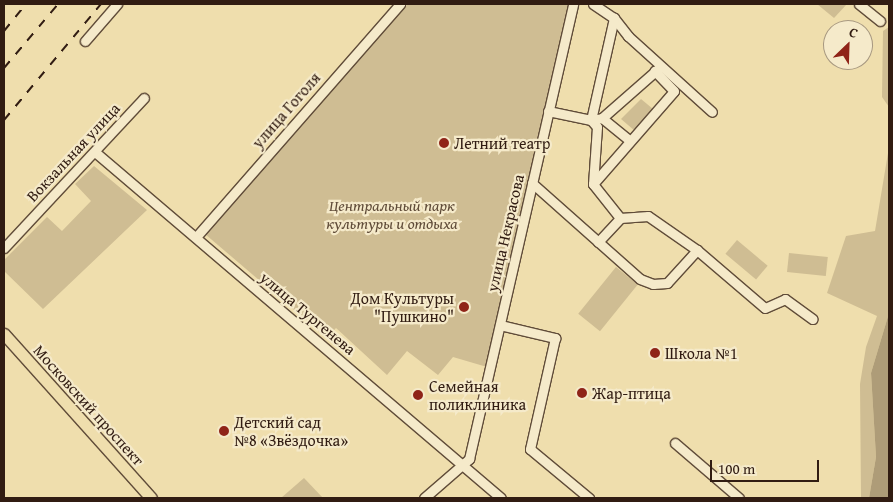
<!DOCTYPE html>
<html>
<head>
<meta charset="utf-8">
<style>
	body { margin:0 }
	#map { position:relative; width:893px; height:502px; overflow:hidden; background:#efdead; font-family:"Gentium Book Plus",serif }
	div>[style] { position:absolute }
	.green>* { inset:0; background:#cfbd93; transform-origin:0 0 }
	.water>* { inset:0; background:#ae9c78 }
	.roads { filter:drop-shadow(1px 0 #604c39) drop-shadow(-1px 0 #604c39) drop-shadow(0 1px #604c39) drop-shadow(0 -1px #604c39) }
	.minor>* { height:9px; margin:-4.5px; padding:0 4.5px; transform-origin:4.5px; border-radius:4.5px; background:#f5eaca }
	.major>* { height:11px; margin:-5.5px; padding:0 5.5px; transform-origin:5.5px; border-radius:5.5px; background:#efdead }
	.rail>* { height:2px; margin-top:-1px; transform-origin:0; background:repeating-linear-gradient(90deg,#311c12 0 9px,transparent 0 18px) }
	.dots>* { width:14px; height:14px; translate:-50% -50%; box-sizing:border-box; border:2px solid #f5eaca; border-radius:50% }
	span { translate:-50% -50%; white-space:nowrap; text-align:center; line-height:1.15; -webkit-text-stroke:4.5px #f5eaca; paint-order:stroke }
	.street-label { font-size:16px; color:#311c12 }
	.poi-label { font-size:16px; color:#311c12 }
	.left { translate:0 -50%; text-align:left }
	.right { translate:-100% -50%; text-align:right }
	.park-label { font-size:16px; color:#604c39; font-style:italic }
	.frame { position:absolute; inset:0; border:5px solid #311c12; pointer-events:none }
	.north { position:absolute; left:823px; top:20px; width:50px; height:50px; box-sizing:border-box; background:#f5eaca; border:1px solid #a79880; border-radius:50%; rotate:24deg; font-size:14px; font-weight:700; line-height:20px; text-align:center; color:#311c12 }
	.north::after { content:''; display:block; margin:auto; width:18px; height:22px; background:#8f2418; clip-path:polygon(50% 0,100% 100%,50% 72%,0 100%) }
	.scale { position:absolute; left:710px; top:460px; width:109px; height:22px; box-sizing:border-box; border:2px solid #311c12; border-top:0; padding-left:6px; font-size:15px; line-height:18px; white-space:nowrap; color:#311c12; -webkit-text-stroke:4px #f5eaca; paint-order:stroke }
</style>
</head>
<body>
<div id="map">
	<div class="green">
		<div style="clip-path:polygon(408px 4px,570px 4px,487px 367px,453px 357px,438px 375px,407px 351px,387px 375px,336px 328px,327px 338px,205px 234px)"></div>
		<div style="clip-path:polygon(817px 4px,847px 4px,834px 18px)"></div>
		<div style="clip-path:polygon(889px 27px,889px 107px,882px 97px,883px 31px)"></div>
		<div style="clip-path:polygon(641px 99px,653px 109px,635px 131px,621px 119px)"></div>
		<div style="clip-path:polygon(889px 147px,889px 313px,871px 373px,876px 457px,869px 498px,861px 498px,860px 384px,866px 347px,877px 316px,827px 293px,846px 236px,875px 231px)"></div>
		<div style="clip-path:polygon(94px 166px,147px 210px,43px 309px,4px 271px,4px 260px,47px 217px,62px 231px,91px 201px,75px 184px)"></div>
		<div style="left:737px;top:240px;width:40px;height:18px;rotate:40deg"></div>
		<div style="left:789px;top:253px;width:39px;height:19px;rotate:6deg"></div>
		<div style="left:616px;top:267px;width:28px;height:60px;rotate:39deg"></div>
		<div style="clip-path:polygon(304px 478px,323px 498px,281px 498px)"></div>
	</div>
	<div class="water">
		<div style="clip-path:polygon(889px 313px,889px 498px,869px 498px,876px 457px,871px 373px)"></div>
	</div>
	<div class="roads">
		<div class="minor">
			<div style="left:593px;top:4px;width:25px;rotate:34deg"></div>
			<div style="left:614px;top:18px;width:23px;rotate:52deg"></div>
			<div style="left:628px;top:36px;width:113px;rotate:42.1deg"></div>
			<div style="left:859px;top:4px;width:27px;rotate:39deg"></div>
			<div style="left:85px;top:41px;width:49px;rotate:-49.1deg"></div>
			<div style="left:548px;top:111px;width:44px;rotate:11.8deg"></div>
			<div style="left:591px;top:120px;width:105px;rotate:-77.3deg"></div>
			<div style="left:602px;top:118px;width:36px;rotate:39deg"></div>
			<div style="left:591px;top:120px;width:9px;rotate:49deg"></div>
			<div style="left:597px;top:127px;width:57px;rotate:94deg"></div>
			<div style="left:593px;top:184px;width:43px;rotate:51.5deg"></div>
			<div style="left:591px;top:120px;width:11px;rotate:-10deg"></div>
			<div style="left:602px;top:118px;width:76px;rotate:-41.3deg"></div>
			<div style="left:95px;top:152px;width:533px;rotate:40.44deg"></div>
			<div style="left:532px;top:183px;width:144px;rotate:41.6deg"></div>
			<div style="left:640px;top:279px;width:14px;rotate:21deg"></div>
			<div style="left:653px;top:284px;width:14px;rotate:-4deg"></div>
			<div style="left:667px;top:283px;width:45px;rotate:-47.7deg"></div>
			<div style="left:593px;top:184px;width:123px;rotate:-48.9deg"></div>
			<div style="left:674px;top:91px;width:28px;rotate:-134deg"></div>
			<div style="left:196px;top:237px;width:310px;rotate:-48.8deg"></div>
			<div style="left:598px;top:242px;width:33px;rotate:-47deg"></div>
			<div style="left:620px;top:218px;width:28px;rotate:-4deg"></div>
			<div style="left:648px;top:216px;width:60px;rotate:34.8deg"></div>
			<div style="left:697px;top:250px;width:89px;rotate:40.5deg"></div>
			<div style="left:765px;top:308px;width:22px;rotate:-24deg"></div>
			<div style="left:785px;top:299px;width:34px;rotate:36deg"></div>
			<div style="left:4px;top:248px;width:205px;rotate:-47deg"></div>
			<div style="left:500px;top:325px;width:57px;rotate:13.3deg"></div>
			<div style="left:555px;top:338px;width:114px;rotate:102.7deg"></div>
			<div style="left:530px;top:449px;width:77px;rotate:39.7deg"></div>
			<div style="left:675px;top:443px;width:84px;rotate:40.7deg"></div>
			<div style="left:424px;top:498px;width:60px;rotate:-40.9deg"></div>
			<div style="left:469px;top:459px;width:467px;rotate:-77.1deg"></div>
		</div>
		<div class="major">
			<div style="left:4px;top:334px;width:220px;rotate:48.1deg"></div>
		</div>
	</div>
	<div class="rail">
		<div style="left:4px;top:31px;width:35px;rotate:-51deg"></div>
		<div style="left:4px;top:68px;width:84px;rotate:-49.8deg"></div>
		<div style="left:4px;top:120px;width:151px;rotate:-50.1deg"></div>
	</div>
	<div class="dots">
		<div style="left:444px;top:143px;background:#8f2418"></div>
		<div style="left:464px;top:307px;background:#8f2418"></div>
		<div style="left:655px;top:353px;background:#8f2418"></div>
		<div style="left:582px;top:393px;background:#8f2418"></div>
		<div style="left:418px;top:395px;background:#8f2418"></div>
		<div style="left:224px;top:431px;background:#8f2418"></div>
	</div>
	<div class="street-label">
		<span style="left:286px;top:110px;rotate:-49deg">улица Гоголя</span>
		<span style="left:73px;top:152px;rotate:-47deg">Вокзальная улица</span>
		<span style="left:505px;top:233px;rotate:-77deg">улица Некрасова</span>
		<span style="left:308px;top:313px;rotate:40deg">улица Тургенева</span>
		<span style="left:89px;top:405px;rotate:48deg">Московский проспект</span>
	</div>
	<div class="poi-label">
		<span class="left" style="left:454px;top:143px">Летний театр</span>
		<span class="right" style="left:454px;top:307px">Дом Культуры<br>"Пушкино"</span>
		<span class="left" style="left:665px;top:353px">Школа №1</span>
		<span class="left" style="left:429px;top:395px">Семейная<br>поликлиника</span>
		<span class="left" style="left:592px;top:393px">Жар-птица</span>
		<span class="left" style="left:234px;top:431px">Детский сад<br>№8 «Звёздочка»</span>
	</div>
	<div class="park-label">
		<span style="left:392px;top:214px">Центральный парк<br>культуры и отдыха</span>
	</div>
	<div class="frame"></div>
	<div class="north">С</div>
	<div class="scale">100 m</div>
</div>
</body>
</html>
